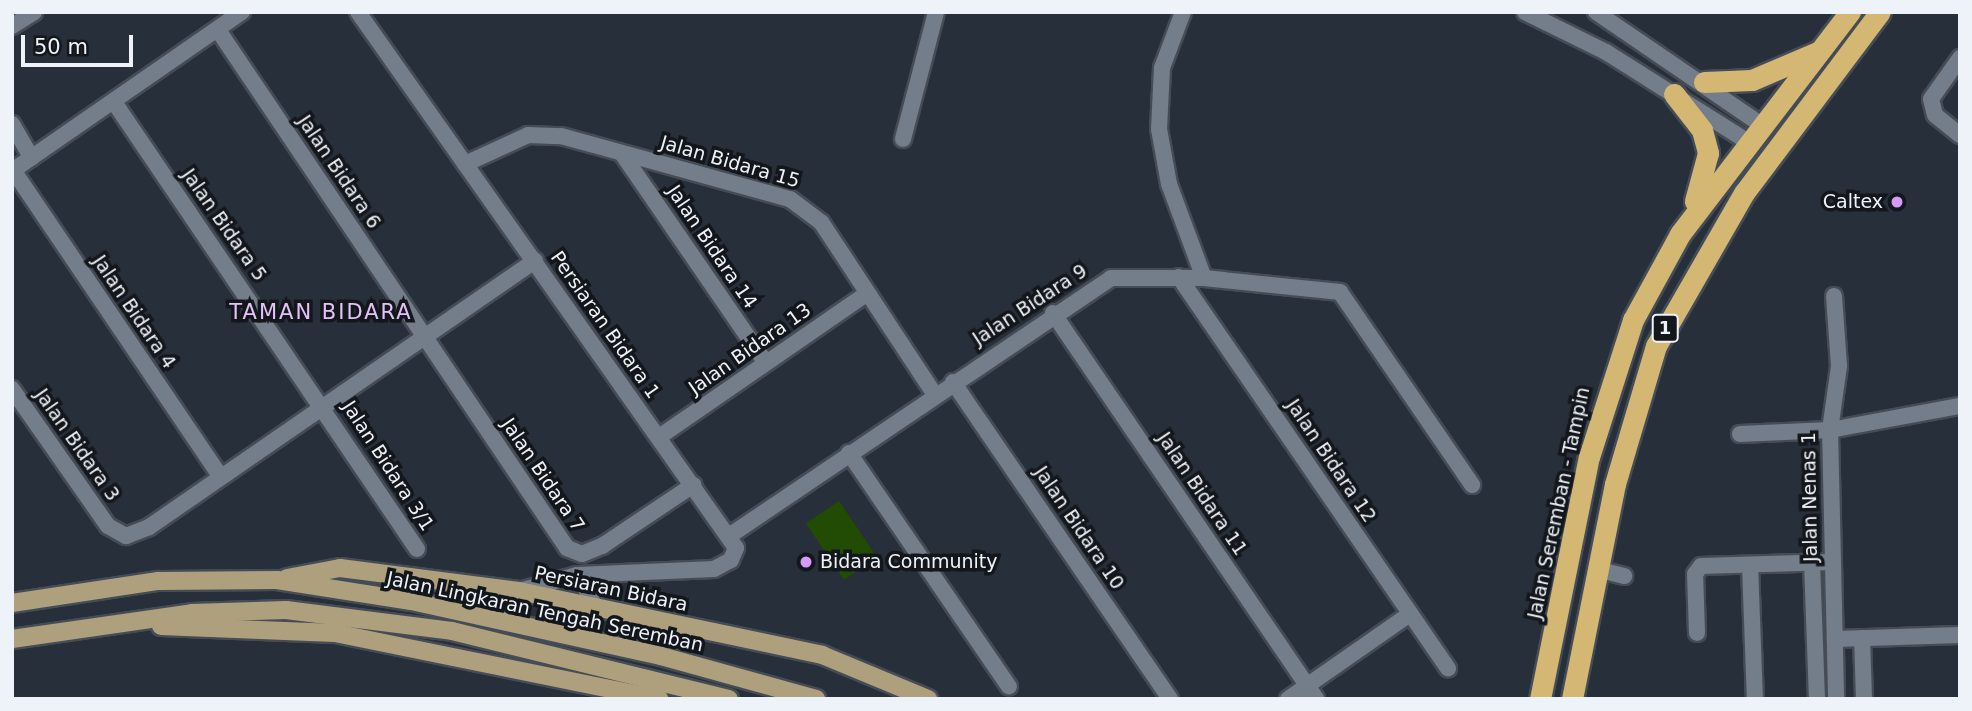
<!DOCTYPE html>
<html>
<head>
<meta charset="utf-8">
<style>
	body { margin:0 }
	#map { position:relative; width:1972px; height:711px; overflow:hidden; background:#272f3a; font-family:"DejaVu Sans",sans-serif }
	div>[style] { position:absolute }
	.green>* { inset:0; background:#224c03; transform-origin:0 0 }
	.roads { filter:drop-shadow(2px 0 #454c55) drop-shadow(-2px 0 #454c55) drop-shadow(0 2px #454c55) drop-shadow(0 -2px #454c55) }
	.minor>* { height:16px; margin:-8px; padding:0 8px; transform-origin:8px; border-radius:8px; background:#747d8a }
	.major>* { height:18px; margin:-9px; padding:0 9px; transform-origin:9px; border-radius:9px; background:#aea07c }
	.highway>* { height:21px; margin:-10.5px; padding:0 10.5px; transform-origin:10.5px; border-radius:10.5px; background:#d4b772 }
	.dots>* { width:19px; height:19px; translate:-50% -50%; box-sizing:border-box; border:4px solid #13171c; border-radius:50% }
	span { translate:-50% -50%; white-space:nowrap; text-align:center; line-height:1.15; -webkit-text-stroke:7px #13171c; paint-order:stroke }
	.shield-label span { padding:2px 5px; background:#13171c; border:2px solid; border-radius:5px; -webkit-text-stroke-width:0 }
	.shield-label { font-size:18px; color:#eef3fa; font-weight:700 }
	.street-label { font-size:19px; color:#eef3fa }
	.poi-label { font-size:19px; color:#eef3fa }
	.right { translate:-100% -50%; text-align:right }
	.left { translate:0 -50%; text-align:left }
	.neighbourhood-label { font-size:21px; color:#e3c2f8; letter-spacing:2px }
	.frame { position:absolute; inset:0; border:14px solid #eef3fa; pointer-events:none }
	.scale { position:absolute; left:21px; top:35px; width:112px; height:32px; box-sizing:border-box; border:4px solid #eef3fa; border-top:0; padding-left:9px; font-size:21px; line-height:24px; white-space:nowrap; color:#eef3fa; -webkit-text-stroke:5px #13171c; paint-order:stroke }
</style>
</head>
<body>
<div id="map">
	<div class="green">
		<div style="left:839px;top:501px;width:68px;height:40px;rotate:56deg"></div>
	</div>
	<div class="roads">
		<div class="minor">
			<div style="left:358px;top:12px;width:656px;rotate:54.81deg"></div>
			<div style="left:736px;top:548px;width:13px;rotate:113deg"></div>
			<div style="left:731px;top:560px;width:19px;rotate:152deg"></div>
			<div style="left:714px;top:569px;width:137px;rotate:177.5deg"></div>
			<div style="left:577px;top:575px;width:60px;rotate:164.6deg"></div>
			<div style="left:1183px;top:12px;width:60px;rotate:110.6deg"></div>
			<div style="left:1162px;top:68px;width:61px;rotate:92.8deg"></div>
			<div style="left:1159px;top:129px;width:56px;rotate:79.7deg"></div>
			<div style="left:1169px;top:184px;width:100px;rotate:69.6deg"></div>
			<div style="left:1525px;top:12px;width:90px;rotate:26.3deg"></div>
			<div style="left:1606px;top:52px;width:167px;rotate:32.3deg"></div>
			<div style="left:1596px;top:12px;width:199px;rotate:34.3deg"></div>
			<div style="left:12px;top:26px;width:26px;rotate:-32deg"></div>
			<div style="left:218px;top:30px;width:625px;rotate:56.03deg"></div>
			<div style="left:567px;top:548px;width:16px;rotate:22deg"></div>
			<div style="left:582px;top:554px;width:22px;rotate:-22deg"></div>
			<div style="left:602px;top:546px;width:110px;rotate:-33.8deg"></div>
			<div style="left:1960px;top:58px;width:50px;rotate:125.3deg"></div>
			<div style="left:1931px;top:99px;width:16px;rotate:76deg"></div>
			<div style="left:1935px;top:115px;width:32px;rotate:39deg"></div>
			<div style="left:114px;top:102px;width:540px;rotate:55.87deg"></div>
			<div style="left:12px;top:124px;width:39px;rotate:60deg"></div>
			<div style="left:903px;top:139px;width:131px;rotate:-75.4deg"></div>
			<div style="left:623px;top:155px;width:252px;rotate:55.5deg"></div>
			<div style="left:465px;top:164px;width:69px;rotate:-24.7deg"></div>
			<div style="left:528px;top:135px;width:33px;rotate:2deg"></div>
			<div style="left:561px;top:136px;width:238px;rotate:15.4deg"></div>
			<div style="left:790px;top:199px;width:39px;rotate:37deg"></div>
			<div style="left:821px;top:222px;width:207px;rotate:56.6deg"></div>
			<div style="left:13px;top:170px;width:371px;rotate:55.9deg"></div>
			<div style="left:12px;top:171px;width:280px;rotate:-34.7deg"></div>
			<div style="left:1179px;top:277px;width:475px;rotate:55.5deg"></div>
			<div style="left:1834px;top:296px;width:70px;rotate:85.9deg"></div>
			<div style="left:1839px;top:366px;width:65px;rotate:98deg"></div>
			<div style="left:1830px;top:430px;width:269px;rotate:88.7deg"></div>
			<div style="left:1053px;top:313px;width:467px;rotate:55.7deg"></div>
			<div style="left:953px;top:382px;width:384px;rotate:55.6deg"></div>
			<div style="left:12px;top:389px;width:167px;rotate:55deg"></div>
			<div style="left:108px;top:526px;width:21px;rotate:29deg"></div>
			<div style="left:126px;top:536px;width:25px;rotate:-21deg"></div>
			<div style="left:149px;top:527px;width:469px;rotate:-34.6deg"></div>
			<div style="left:1740px;top:434px;width:90px;rotate:-2.5deg"></div>
			<div style="left:1830px;top:430px;width:132px;rotate:-10.5deg"></div>
			<div style="left:659px;top:437px;width:250px;rotate:-34.6deg"></div>
			<div style="left:849px;top:453px;width:283px;rotate:55.6deg"></div>
			<div style="left:729px;top:536px;width:461px;rotate:-34deg"></div>
			<div style="left:1111px;top:278px;width:93px"></div>
			<div style="left:1204px;top:278px;width:137px;rotate:5.9deg"></div>
			<div style="left:1340px;top:292px;width:234px;rotate:55.6deg"></div>
			<div style="left:1812px;top:563px;width:136px;rotate:87.9deg"></div>
			<div style="left:1750px;top:565px;width:134px;rotate:87.9deg"></div>
			<div style="left:1600px;top:570px;width:25px;rotate:14deg"></div>
			<div style="left:596px;top:609px;width:20px;rotate:-117deg"></div>
			<div style="left:587px;top:591px;width:24px;rotate:-42deg"></div>
			<div style="left:1697px;top:633px;width:59px;rotate:-91.9deg"></div>
			<div style="left:1695px;top:574px;width:10px;rotate:-53deg"></div>
			<div style="left:1701px;top:566px;width:131px;rotate:-1.7deg"></div>
			<div style="left:1862px;top:638px;width:61px;rotate:88.1deg"></div>
			<div style="left:1835px;top:639px;width:125px;rotate:-1.8deg"></div>
			<div style="left:1288px;top:699px;width:149px;rotate:-34.9deg"></div>
		</div>
		<div class="major">
			<div style="left:287px;top:578px;width:54px;rotate:-10.7deg"></div>
			<div style="left:340px;top:568px;width:180px;rotate:7.3deg"></div>
			<div style="left:519px;top:591px;width:310px;rotate:11.9deg"></div>
			<div style="left:822px;top:655px;width:115px;rotate:22.5deg"></div>
			<div style="left:12px;top:603px;width:148px;rotate:-8.6deg"></div>
			<div style="left:158px;top:581px;width:119px;rotate:-0.5deg"></div>
			<div style="left:277px;top:580px;width:136px;rotate:8.9deg"></div>
			<div style="left:411px;top:601px;width:256px;rotate:12.4deg"></div>
			<div style="left:661px;top:656px;width:161px;rotate:15.5deg"></div>
			<div style="left:161px;top:626px;width:174px;rotate:2.3deg"></div>
			<div style="left:335px;top:633px;width:331px;rotate:11.5deg"></div>
			<div style="left:12px;top:639px;width:182px;rotate:-8.2deg"></div>
			<div style="left:192px;top:613px;width:94px;rotate:-1.8deg"></div>
			<div style="left:286px;top:610px;width:167px;rotate:7.2deg"></div>
			<div style="left:452px;top:631px;width:285px;rotate:13.8deg"></div>
		</div>
		<div class="highway">
			<div style="left:1704px;top:82px;width:48px;rotate:-2.4deg"></div>
			<div style="left:1752px;top:80px;width:69px;rotate:-23.2deg"></div>
			<div style="left:1674px;top:94px;width:46px;rotate:52.1deg"></div>
			<div style="left:1702px;top:130px;width:24px;rotate:75deg"></div>
			<div style="left:1708px;top:153px;width:50px;rotate:105.2deg"></div>
			<div style="left:1540px;top:699px;width:247px;rotate:-78.6deg"></div>
			<div style="left:1589px;top:457px;width:144px;rotate:-72.2deg"></div>
			<div style="left:1633px;top:320px;width:98px;rotate:-61.3deg"></div>
			<div style="left:1680px;top:234px;width:280px;rotate:-52.6deg"></div>
			<div style="left:1572px;top:699px;width:219px;rotate:-78.7deg"></div>
			<div style="left:1615px;top:484px;width:144px;rotate:-73.5deg"></div>
			<div style="left:1656px;top:346px;width:177px;rotate:-60.1deg"></div>
			<div style="left:1744px;top:193px;width:226px;rotate:-53.1deg"></div>
		</div>
	</div>
	<div class="dots">
		<div style="left:1897px;top:202px;background:#d69bfa"></div>
		<div style="left:806px;top:562px;background:#d69bfa"></div>
	</div>
	<div class="shield-label">
		<span style="left:1665px;top:328px">1</span>
	</div>
	<div class="street-label">
		<span style="left:730px;top:162px;rotate:16deg">Jalan Bidara 15</span>
		<span style="left:339px;top:172px;rotate:56deg">Jalan Bidara 6</span>
		<span style="left:224px;top:225px;rotate:55deg">Jalan Bidara 5</span>
		<span style="left:712px;top:247px;rotate:56deg">Jalan Bidara 14</span>
		<span style="left:1030px;top:305px;rotate:-33deg">Jalan Bidara 9</span>
		<span style="left:134px;top:312px;rotate:56deg">Jalan Bidara 4</span>
		<span style="left:605px;top:325px;rotate:55deg">Persiaran Bidara 1</span>
		<span style="left:750px;top:349px;rotate:-35deg">Jalan Bidara 13</span>
		<span style="left:77px;top:445px;rotate:55deg">Jalan Bidara 3</span>
		<span style="left:1331px;top:461px;rotate:56deg">Jalan Bidara 12</span>
		<span style="left:388px;top:466px;rotate:57deg">Jalan Bidara 3/1</span>
		<span style="left:543px;top:475px;rotate:56deg">Jalan Bidara 7</span>
		<span style="left:1202px;top:494px;rotate:56deg">Jalan Bidara 11</span>
		<span style="left:1810px;top:497px;rotate:-91deg">Jalan Nenas 1</span>
		<span style="left:1559px;top:503px;rotate:-78deg">Jalan Seremban - Tampin</span>
		<span style="left:1079px;top:528px;rotate:56deg">Jalan Bidara 10</span>
		<span style="left:611px;top:589px;rotate:12deg">Persiaran Bidara</span>
		<span style="left:545px;top:612px;rotate:12deg">Jalan Lingkaran Tengah Seremban</span>
	</div>
	<div class="poi-label">
		<span class="right" style="left:1883px;top:202px">Caltex</span>
		<span class="left" style="left:820px;top:562px">Bidara Community</span>
	</div>
	<div class="neighbourhood-label">
		<span style="left:321px;top:312px">TAMAN BIDARA</span>
	</div>
	<div class="frame"></div>
	<div class="scale">50 m</div>
</div>
</body>
</html>
